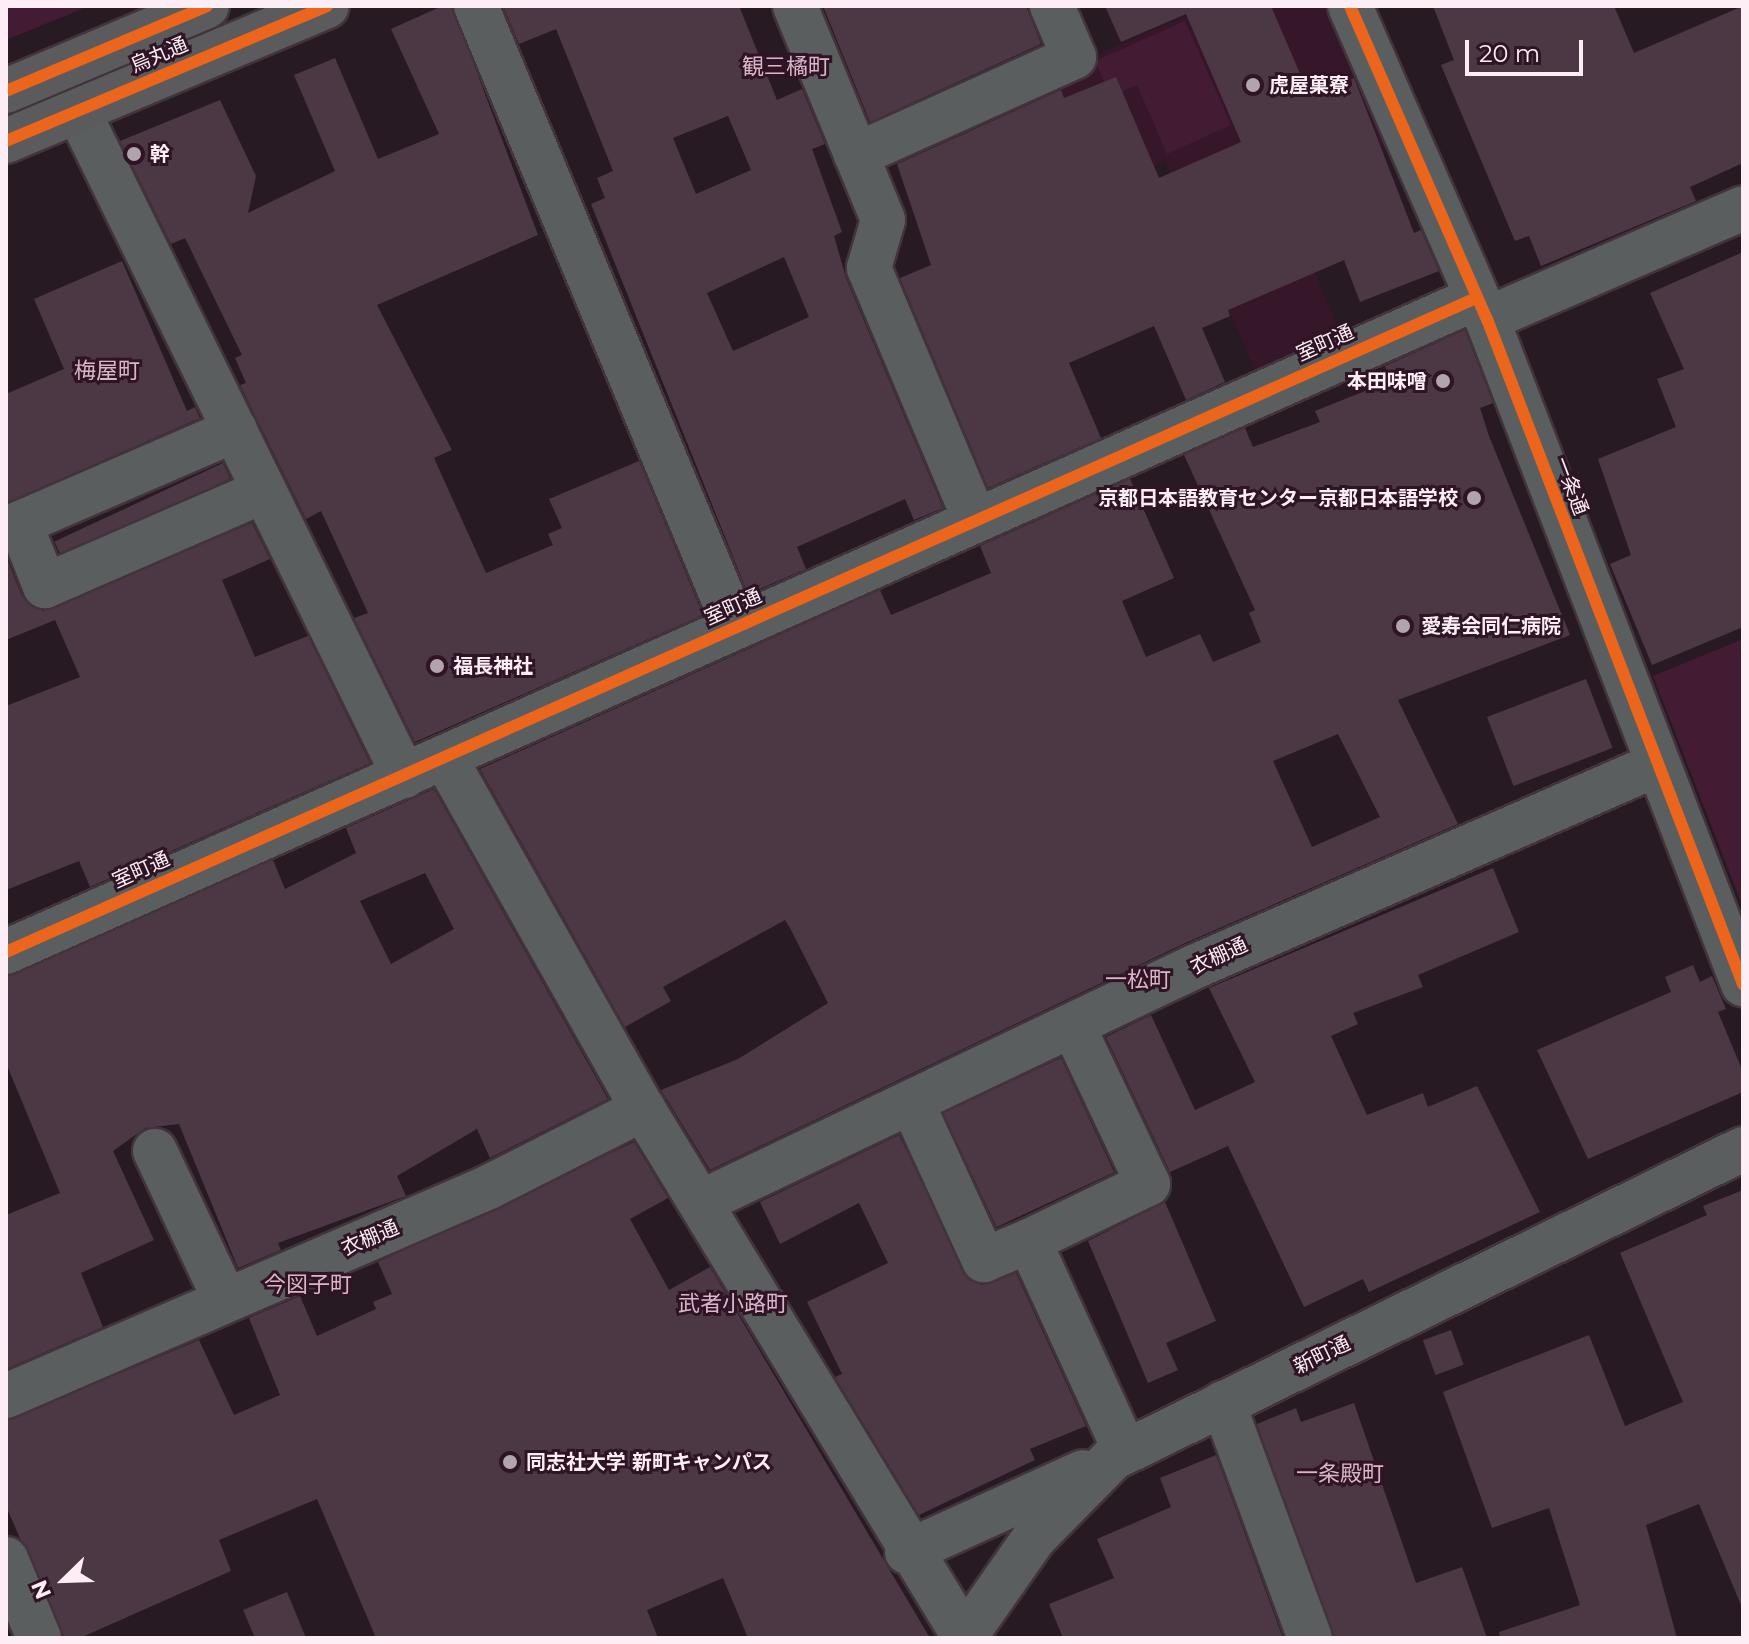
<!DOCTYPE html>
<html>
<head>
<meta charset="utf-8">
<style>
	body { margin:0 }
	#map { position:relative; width:1749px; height:1644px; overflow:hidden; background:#281a23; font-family:Montserrat,"Noto Sans JP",sans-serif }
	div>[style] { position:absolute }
	.built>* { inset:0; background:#36172a }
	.green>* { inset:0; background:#431b33 }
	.building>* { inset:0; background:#4c3745; transform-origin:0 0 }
	.roads { filter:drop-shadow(2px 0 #41343b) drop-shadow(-2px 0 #41343b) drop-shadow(0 2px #41343b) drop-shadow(0 -2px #41343b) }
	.minor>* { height:44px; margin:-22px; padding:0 22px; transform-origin:22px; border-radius:22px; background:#5b5e5e }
	.highway>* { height:44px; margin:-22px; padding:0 22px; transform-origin:22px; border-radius:22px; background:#5b5b5d }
	.cycleway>* { height:12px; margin:-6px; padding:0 6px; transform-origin:6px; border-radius:6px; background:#eb651d }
	.dots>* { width:22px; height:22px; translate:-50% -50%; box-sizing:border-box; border:4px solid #2e1424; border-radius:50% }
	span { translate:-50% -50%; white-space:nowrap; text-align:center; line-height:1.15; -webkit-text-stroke:6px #2e1424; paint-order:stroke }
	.street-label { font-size:20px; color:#fdeef6 }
	.poi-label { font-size:20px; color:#fdeef6; font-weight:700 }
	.left { translate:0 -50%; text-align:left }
	.right { translate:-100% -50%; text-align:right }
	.neighbourhood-label { font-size:22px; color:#dbb6ca }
	.frame { position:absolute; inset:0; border:8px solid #fdeef6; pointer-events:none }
	.north { position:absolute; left:24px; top:1540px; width:80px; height:80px; -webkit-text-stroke:6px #2e1424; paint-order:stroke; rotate:247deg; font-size:22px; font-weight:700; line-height:32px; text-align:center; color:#fdeef6 }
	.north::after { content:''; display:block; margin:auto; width:28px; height:36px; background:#fdeef6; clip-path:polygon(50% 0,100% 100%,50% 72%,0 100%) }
	.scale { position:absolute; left:1465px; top:40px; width:118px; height:36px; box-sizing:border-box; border:4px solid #fdeef6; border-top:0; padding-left:10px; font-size:24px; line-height:28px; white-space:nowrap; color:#fdeef6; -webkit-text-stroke:6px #2e1424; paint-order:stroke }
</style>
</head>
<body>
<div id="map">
	<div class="built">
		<div style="clip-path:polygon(1209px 6px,1329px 6px,1392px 144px,1336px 170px,1305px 250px,1343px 339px,1257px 375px,1165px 161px,1070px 201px,1022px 87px)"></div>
	</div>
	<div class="green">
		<div style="clip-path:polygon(6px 6px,89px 6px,6px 40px)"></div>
		<div style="clip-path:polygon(1185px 21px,1231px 125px,1167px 154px,1137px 85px,1111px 97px,1095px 61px)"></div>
		<div style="clip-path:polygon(1743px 639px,1743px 907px,1653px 676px)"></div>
	</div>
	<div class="building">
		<div style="clip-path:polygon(442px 6px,452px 6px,538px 235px,377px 305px,452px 450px,434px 458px,486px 573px,553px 545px,548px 534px,562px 528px,549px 499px,639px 461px,703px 615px,415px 742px,354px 618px,368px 613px,321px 511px,306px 519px,240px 385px,246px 383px,235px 358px,242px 355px,185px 238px,171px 244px,120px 141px,220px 100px,256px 176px,248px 213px,335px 171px,294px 75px,335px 58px,378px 159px,439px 134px,391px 29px)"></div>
		<div style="clip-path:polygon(evenodd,503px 6px,739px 6px,777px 100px,802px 89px,825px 144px,812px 149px,842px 232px,834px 236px,846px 278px,943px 508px,914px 520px,905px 499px,797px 547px,806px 569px,748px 594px,591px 204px,605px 198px,597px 178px,613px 171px,556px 29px,519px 44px,503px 6px,728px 116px,751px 170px,696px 194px,673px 138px,728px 116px,503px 6px,784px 257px,809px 317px,733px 351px,707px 293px,784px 257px)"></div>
		<div style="clip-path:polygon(823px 6px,1026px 6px,1041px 44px,870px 122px)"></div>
		<div style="clip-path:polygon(1105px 6px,1271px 6px,1310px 97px,1354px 78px,1414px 233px,1421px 230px,1439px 271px,1360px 302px,1344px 260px,1228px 310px,1230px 316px,1202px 328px,1225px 382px,1186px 400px,1154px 326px,1069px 363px,1101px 438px,988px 488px,900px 278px,931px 265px,897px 164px,1061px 90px,1064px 98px,1116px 77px,1159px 178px,1241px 142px,1186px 14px,1121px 42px)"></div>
		<div style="clip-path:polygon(1433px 6px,1614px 6px,1634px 53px,1743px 6px,1743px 163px,1690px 187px,1696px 201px,1541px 266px,1529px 236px,1515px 241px,1441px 65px,1454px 60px)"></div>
		<div style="clip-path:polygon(1743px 252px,1743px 627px,1652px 665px,1610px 564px,1631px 555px,1598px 459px,1676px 427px,1657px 379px,1684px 369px,1650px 293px)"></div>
		<div style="clip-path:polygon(122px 261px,187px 411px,195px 407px,200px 418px,6px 503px,6px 394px,64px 369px,34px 299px)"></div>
		<div style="clip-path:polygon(evenodd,1465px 330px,1493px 403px,1480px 408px,1489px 436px,1570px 635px,1398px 700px,1458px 824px,1183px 944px,710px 1170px,661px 1090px,738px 1059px,828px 1003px,790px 928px,785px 920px,663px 987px,671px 1001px,625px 1027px,480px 769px,880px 590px,891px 615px,991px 573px,980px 546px,1130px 479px,1174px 578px,1122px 601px,1146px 657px,1200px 634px,1213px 662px,1261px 642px,1249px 613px,1255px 610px,1184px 455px,1245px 428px,1253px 447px,1320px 422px,1315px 411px,1390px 381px,1385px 366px,1465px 330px,1338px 734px,1380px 817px,1312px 847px,1273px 761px,1338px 734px)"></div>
		<div style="left:223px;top:463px;width:17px;height:186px;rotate:65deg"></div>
		<div style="clip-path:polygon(252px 523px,270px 559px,222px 580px,255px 657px,308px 636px,370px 763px,90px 887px,79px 861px,6px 890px,6px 706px,80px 677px,55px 620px,6px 640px,6px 556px,22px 596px,43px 611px)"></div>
		<div style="left:1586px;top:679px;width:74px;height:106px;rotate:69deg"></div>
		<div style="clip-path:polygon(evenodd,434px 789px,608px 1099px,490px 1158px,477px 1129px,397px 1176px,406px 1196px,278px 1243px,281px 1250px,238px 1268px,179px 1124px,145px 1128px,113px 1151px,154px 1240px,81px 1273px,103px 1327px,6px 1369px,6px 1215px,60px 1193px,6px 1063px,6px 977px,273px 860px,285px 889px,356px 853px,346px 828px,434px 789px,425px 873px,454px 929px,391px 964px,360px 901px,425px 873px)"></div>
		<div style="clip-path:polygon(1493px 868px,1519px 932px,1418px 975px,1423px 987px,1353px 1013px,1358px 1024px,1331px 1036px,1367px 1115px,1423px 1093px,1428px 1107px,1477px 1086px,1540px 1212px,1369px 1292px,1363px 1279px,1304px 1307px,1228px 1146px,1170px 1172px,1106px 1037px,1151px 1015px,1195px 1110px,1255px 1082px,1209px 988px)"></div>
		<div style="clip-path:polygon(1693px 965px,1700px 982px,1712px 976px,1726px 1009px,1718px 1012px,1743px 1072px,1743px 1092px,1588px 1159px,1537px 1050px,1671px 992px,1665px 977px)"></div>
		<div style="left:1061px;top:1058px;width:126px;height:130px;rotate:65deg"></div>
		<div style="clip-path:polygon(899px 1135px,969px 1280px,982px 1285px,1016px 1273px,1086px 1426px,1030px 1449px,1035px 1460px,919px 1515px,835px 1377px,842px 1374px,807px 1302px,888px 1263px,859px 1203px,780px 1244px,760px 1202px)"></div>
		<div style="clip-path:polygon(634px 1142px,668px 1198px,630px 1219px,669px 1290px,710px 1267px,930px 1638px,748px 1638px,723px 1578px,647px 1610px,658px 1638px,376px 1638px,317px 1499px,219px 1540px,231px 1571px,80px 1638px,63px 1638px,6px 1506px,6px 1421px,199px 1340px,234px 1415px,280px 1395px,249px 1318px,300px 1296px,317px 1336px,376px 1309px,373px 1302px,392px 1294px,378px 1262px)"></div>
		<div style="clip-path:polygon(1743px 1190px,1743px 1610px,1699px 1504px,1646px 1525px,1677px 1638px,1500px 1638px,1499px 1632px,1580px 1605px,1549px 1508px,1492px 1528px,1443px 1392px,1589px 1335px,1625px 1426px,1683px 1402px,1620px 1253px,1707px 1215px,1703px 1206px)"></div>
		<div style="clip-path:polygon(1165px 1202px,1216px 1321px,1166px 1343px,1178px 1370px,1148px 1383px,1088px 1241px)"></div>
		<div style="left:1451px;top:1330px;width:37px;height:30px;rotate:70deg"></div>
		<div style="clip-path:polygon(1354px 1403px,1416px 1583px,1462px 1567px,1487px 1638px,1334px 1638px,1257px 1424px,1296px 1408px,1301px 1422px)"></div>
		<div style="clip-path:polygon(1216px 1455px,1283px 1638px,1063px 1638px,1049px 1604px,1114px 1578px,1097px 1539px,1171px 1507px,1160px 1478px)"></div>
		<div style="clip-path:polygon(287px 1592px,306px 1638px,255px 1638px,243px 1610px)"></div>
	</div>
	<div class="roads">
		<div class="minor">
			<div style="left:476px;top:6px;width:673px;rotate:67.36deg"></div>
			<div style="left:795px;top:6px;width:231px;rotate:67.6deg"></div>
			<div style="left:883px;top:220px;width:50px;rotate:106.3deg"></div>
			<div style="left:869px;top:268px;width:273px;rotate:67.2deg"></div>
			<div style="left:1350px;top:6px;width:342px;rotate:66.4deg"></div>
			<div style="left:1487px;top:319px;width:713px;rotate:68.95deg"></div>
			<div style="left:78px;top:111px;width:741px;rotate:63.88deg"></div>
			<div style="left:856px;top:155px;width:239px;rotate:-24.2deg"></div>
			<div style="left:1074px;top:57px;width:56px;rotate:-113.3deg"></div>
			<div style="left:1487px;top:319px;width:279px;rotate:-23.4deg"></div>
			<div style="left:235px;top:430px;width:234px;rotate:156.6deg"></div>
			<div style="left:20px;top:523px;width:68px;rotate:68.4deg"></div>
			<div style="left:45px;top:586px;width:238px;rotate:-23.5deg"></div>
			<div style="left:445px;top:758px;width:403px;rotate:60.6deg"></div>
			<div style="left:643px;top:1109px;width:619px;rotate:58.67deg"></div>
			<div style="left:6px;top:952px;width:1609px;rotate:-23.98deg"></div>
			<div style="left:912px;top:1103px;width:173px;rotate:65.4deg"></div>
			<div style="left:984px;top:1260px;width:49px;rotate:-22.9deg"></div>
			<div style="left:1029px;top:1241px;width:231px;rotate:65.4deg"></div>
			<div style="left:155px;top:1151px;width:165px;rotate:64.8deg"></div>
			<div style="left:701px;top:1202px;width:546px;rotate:-25.49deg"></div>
			<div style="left:1194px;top:967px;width:504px;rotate:-23.62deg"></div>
			<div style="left:1029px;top:1241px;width:132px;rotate:-25.6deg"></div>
			<div style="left:1148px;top:1184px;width:175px;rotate:-115.4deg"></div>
			<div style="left:6px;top:1396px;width:526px;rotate:-23.4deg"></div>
			<div style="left:489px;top:1187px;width:173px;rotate:-26.9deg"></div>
			<div style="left:1223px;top:1403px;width:251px;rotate:69.7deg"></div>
			<div style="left:907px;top:1552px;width:193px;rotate:-24.4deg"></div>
			<div style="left:6px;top:1559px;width:86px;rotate:67.3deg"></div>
			<div style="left:964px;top:1638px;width:122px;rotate:-55deg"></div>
			<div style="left:1034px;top:1538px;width:112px;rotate:-45.4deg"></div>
			<div style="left:1113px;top:1458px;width:702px;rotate:-26.13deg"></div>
		</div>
		<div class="highway">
			<div style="left:6px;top:91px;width:218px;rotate:-22.9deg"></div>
			<div style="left:6px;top:141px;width:348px;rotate:-22.8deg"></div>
		</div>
	</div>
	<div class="cycleway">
		<div style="left:1350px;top:6px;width:342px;rotate:66.4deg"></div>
		<div style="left:1487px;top:319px;width:713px;rotate:68.95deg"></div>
		<div style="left:6px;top:91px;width:218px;rotate:-22.9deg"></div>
		<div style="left:6px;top:141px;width:348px;rotate:-22.8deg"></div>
		<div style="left:6px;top:952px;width:1609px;rotate:-23.98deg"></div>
	</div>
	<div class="dots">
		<div style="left:1253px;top:85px;background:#b2a4ac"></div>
		<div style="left:134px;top:154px;background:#b2a4ac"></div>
		<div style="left:1443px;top:381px;background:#b2a4ac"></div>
		<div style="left:1474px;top:498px;background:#b2a4ac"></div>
		<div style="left:1403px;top:626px;background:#b2a4ac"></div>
		<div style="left:437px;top:666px;background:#b2a4ac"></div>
		<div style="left:510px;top:1462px;background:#b2a4ac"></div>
	</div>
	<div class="street-label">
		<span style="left:159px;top:55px;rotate:-23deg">烏丸通</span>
		<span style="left:1325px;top:343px;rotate:-24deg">室町通</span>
		<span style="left:1571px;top:486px;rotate:69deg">一条通</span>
		<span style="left:733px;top:607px;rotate:-24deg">室町通</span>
		<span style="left:141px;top:870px;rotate:-24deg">室町通</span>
		<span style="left:1219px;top:956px;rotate:-25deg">衣棚通</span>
		<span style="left:370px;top:1238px;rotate:-23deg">衣棚通</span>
		<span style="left:1322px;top:1355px;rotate:-26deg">新町通</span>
	</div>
	<div class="poi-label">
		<span class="left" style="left:1269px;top:85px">虎屋菓寮</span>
		<span class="left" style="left:150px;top:154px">幹</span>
		<span class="right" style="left:1427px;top:381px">本田味噌</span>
		<span class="right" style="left:1458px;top:498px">京都日本語教育センター京都日本語学校</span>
		<span class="left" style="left:1421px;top:626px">愛寿会同仁病院</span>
		<span class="left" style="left:453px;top:666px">福長神社</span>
		<span class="left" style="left:526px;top:1462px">同志社大学 新町キャンパス</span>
	</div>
	<div class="neighbourhood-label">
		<span style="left:786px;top:67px">観三橘町</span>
		<span style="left:107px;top:371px">梅屋町</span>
		<span style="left:1138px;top:980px">一松町</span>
		<span style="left:308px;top:1285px">今図子町</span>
		<span style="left:733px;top:1304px">武者小路町</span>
		<span style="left:1340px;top:1474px">一条殿町</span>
	</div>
	<div class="frame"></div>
	<div class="north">N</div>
	<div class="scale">20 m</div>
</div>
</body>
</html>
